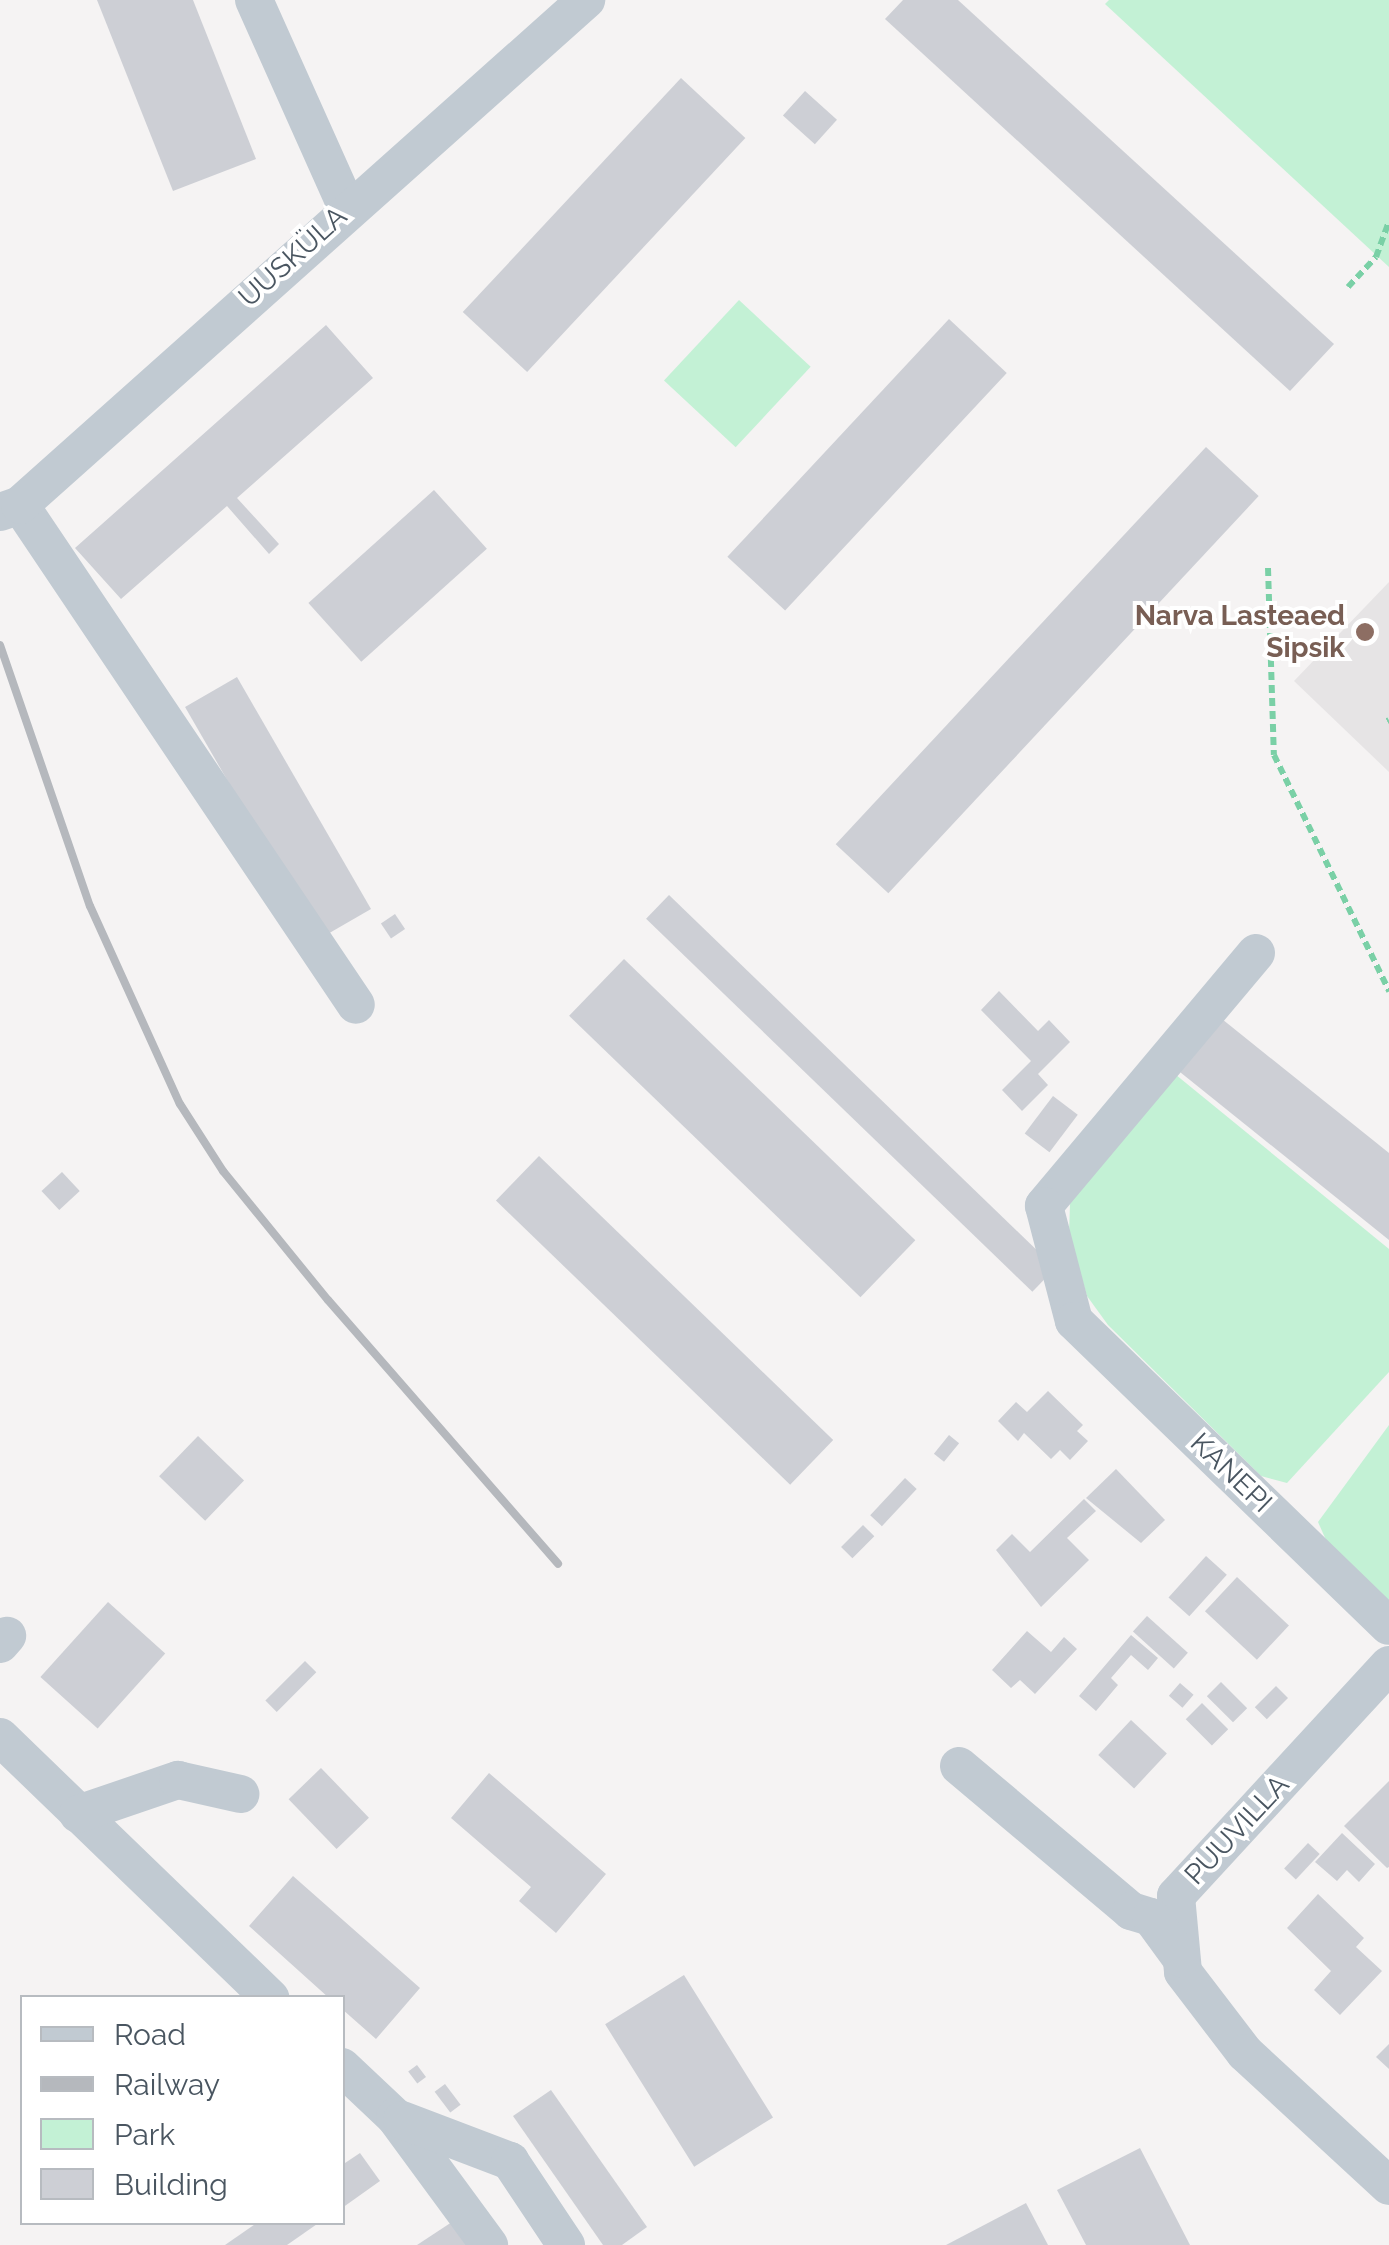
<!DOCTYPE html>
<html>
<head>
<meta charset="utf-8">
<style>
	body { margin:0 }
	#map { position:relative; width:1389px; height:2245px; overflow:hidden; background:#f5f3f3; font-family:Raleway,sans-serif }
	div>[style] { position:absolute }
	.education>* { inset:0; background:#e6e4e5 }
	.green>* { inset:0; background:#c3f1d5; transform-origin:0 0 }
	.building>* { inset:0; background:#cdcfd5; transform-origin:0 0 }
	.path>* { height:6px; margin-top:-3px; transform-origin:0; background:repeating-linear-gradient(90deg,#7ad0a6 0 8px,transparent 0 13px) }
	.minor>* { height:38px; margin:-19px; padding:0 19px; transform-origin:19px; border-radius:19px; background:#c1cad2 }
	.rail>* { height:8px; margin:-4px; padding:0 4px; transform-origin:4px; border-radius:4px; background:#b5b8bd }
	.dots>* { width:28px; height:28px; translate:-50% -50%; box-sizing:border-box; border:5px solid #fff; border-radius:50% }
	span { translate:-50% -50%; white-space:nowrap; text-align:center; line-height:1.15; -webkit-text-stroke:8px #fff; paint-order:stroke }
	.street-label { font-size:28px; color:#4a5661 }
	.education-label { font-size:28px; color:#785e54; font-weight:700 }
	.right { translate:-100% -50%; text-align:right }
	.legend { position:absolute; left:20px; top:1995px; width:325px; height:230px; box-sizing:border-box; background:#fff; border:2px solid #b7bbc0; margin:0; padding:12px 18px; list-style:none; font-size:30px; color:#4a5661 }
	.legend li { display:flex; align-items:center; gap:20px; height:50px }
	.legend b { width:50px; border:2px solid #b7bbc0 }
</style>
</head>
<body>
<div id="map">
	<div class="education">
		<div style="clip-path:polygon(1389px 582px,1389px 772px,1294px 681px)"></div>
	</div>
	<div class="green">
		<div style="clip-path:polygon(1109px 0,1389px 0,1389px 267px,1105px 4px)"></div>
		<div style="left:739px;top:300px;width:98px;height:110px;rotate:43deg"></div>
		<div style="clip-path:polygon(1170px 1070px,1389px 1249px,1389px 1372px,1287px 1483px,1261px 1476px,1108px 1325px,1087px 1296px,1069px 1235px,1070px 1203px)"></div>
		<div style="clip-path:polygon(1389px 1425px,1389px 1602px,1326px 1540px,1318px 1522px)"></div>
	</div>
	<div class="building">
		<div style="clip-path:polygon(97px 0,193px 0,256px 159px,173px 191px)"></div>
		<div style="clip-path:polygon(903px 0,958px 0,1334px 344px,1290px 391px,885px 19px)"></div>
		<div style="left:681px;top:78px;width:88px;height:320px;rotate:43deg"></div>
		<div style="left:805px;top:91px;width:43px;height:33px;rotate:42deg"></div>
		<div style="left:949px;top:319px;width:79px;height:325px;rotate:43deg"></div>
		<div style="clip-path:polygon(326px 325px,373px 378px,237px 498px,279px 544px,269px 554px,227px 506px,121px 599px,75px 548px)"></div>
		<div style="left:1206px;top:447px;width:72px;height:543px;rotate:43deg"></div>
		<div style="left:434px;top:490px;width:79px;height:169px;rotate:48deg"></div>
		<div style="left:237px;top:677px;width:268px;height:60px;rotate:60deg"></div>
		<div style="left:669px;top:895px;width:537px;height:33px;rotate:44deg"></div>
		<div style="left:395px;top:914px;width:18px;height:17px;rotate:56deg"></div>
		<div style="left:624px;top:959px;width:405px;height:79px;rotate:44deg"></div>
		<div style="clip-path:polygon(999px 991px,1038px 1031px,1049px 1020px,1070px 1042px,1038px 1074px,1048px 1085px,1022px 1111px,1002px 1090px,1031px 1061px,981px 1010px)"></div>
		<div style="clip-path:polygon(1217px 1015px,1389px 1153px,1389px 1240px,1175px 1068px)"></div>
		<div style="left:1053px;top:1096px;width:31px;height:47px;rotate:37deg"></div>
		<div style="left:539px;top:1156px;width:409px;height:62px;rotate:44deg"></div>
		<div style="left:62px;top:1172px;width:26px;height:28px;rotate:47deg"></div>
		<div style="clip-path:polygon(1048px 1391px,1083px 1425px,1077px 1431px,1088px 1441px,1070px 1460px,1060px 1450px,1051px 1459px,1024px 1433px,1018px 1441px,998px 1421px,1016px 1402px,1027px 1412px)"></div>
		<div style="left:949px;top:1435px;width:13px;height:24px;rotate:39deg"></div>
		<div style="left:198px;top:1436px;width:64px;height:56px;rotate:44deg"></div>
		<div style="clip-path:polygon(1116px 1469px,1165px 1520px,1141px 1543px,1086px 1498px)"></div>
		<div style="left:905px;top:1478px;width:16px;height:51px;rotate:43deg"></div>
		<div style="clip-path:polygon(1084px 1499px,1096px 1511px,1067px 1538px,1089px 1560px,1041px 1607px,996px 1550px,1012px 1534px,1030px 1552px)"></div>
		<div style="left:863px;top:1525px;width:16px;height:31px;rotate:45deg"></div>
		<div style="left:1206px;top:1556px;width:28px;height:56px;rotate:42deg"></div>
		<div style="left:1237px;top:1577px;width:71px;height:47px;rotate:43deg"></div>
		<div style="left:108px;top:1602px;width:77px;height:101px;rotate:42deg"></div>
		<div style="left:1147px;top:1616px;width:55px;height:21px;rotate:42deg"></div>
		<div style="clip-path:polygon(1027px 1631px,1051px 1652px,1064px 1637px,1077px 1649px,1035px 1694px,1020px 1680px,1011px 1688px,992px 1670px)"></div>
		<div style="clip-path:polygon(1131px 1635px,1158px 1658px,1148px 1670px,1131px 1655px,1111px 1678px,1118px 1685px,1096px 1711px,1079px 1696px)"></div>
		<div style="left:305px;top:1661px;width:16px;height:56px;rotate:45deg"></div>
		<div style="left:1221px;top:1682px;width:37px;height:20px;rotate:45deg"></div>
		<div style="left:1180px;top:1683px;width:18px;height:17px;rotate:41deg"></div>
		<div style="left:1276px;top:1686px;width:17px;height:30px;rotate:45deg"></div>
		<div style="left:1202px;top:1703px;width:37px;height:23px;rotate:45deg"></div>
		<div style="left:1131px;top:1720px;width:49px;height:48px;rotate:43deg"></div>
		<div style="left:321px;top:1768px;width:69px;height:45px;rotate:46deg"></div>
		<div style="clip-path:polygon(489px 1773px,606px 1874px,556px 1933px,519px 1901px,531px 1887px,451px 1818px)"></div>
		<div style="clip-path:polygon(1389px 1781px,1389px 1867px,1387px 1868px,1344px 1826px)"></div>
		<div style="clip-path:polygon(1342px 1833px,1375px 1864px,1359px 1882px,1347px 1870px,1337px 1881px,1315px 1862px)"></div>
		<div style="left:1308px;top:1843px;width:16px;height:35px;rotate:43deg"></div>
		<div style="clip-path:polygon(293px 1876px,420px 1988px,376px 2039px,342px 2009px,342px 1998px,329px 1998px,249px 1926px)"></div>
		<div style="clip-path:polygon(1318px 1894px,1364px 1938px,1356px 1947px,1382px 1971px,1340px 2015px,1314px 1990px,1331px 1971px,1287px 1928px)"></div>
		<div style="left:684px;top:1975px;width:168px;height:93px;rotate:58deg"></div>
		<div style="clip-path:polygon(1389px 2044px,1389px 2069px,1376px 2057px)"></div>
		<div style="left:417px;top:2065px;width:15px;height:11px;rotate:53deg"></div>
		<div style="left:445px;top:2084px;width:26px;height:13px;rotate:53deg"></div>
		<div style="clip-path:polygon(551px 2090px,647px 2227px,622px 2245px,603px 2245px,513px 2116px)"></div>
		<div style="clip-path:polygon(1140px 2148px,1190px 2245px,1086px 2245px,1057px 2190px)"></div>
		<div style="clip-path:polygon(360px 2153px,380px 2181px,342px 2208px,342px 2165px)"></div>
		<div style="clip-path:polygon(1026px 2203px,1048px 2245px,946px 2245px)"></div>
		<div style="clip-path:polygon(458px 2218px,476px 2245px,417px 2245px)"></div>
		<div style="clip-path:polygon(258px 2222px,320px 2222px,287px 2245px,225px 2245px)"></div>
	</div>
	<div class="path">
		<div style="left:1348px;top:287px;width:41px;rotate:-47deg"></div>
		<div style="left:1376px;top:257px;width:38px;rotate:-70deg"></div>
		<div style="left:1268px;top:568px;width:187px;rotate:88.2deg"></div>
		<div style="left:1274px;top:755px;width:263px;rotate:64deg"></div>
		<div style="left:1387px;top:721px;width:2px;rotate:-27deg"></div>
	</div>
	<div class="minor">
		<div style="left:254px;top:0;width:228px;rotate:65.9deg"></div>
		<div style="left:20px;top:505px;width:602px;rotate:56.1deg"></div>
		<div style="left:0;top:512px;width:21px;rotate:-19deg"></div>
		<div style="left:20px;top:505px;width:759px;rotate:-41.74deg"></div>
		<div style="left:1256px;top:953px;width:330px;rotate:130deg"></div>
		<div style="left:1044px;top:1206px;width:119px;rotate:75.4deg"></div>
		<div style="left:1074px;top:1321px;width:438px;rotate:44.1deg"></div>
		<div style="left:0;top:1644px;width:11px;rotate:-49deg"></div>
		<div style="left:1389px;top:1665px;width:314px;rotate:132.7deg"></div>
		<div style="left:1176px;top:1896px;width:76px;rotate:84.7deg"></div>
		<div style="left:1183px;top:1972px;width:102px;rotate:52.6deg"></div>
		<div style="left:1245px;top:2053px;width:196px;rotate:42.7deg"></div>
		<div style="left:0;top:1737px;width:376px;rotate:44deg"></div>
		<div style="left:959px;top:1766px;width:225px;rotate:40.1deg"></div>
		<div style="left:1131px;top:1911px;width:21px;rotate:17deg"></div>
		<div style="left:1151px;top:1917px;width:51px;rotate:53.8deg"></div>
		<div style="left:78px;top:1814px;width:106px;rotate:-18.8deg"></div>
		<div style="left:178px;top:1780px;width:64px;rotate:12.7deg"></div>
		<div style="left:342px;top:2067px;width:73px;rotate:43.3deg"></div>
		<div style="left:395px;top:2117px;width:159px;rotate:53.7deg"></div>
		<div style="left:402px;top:2120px;width:116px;rotate:20.8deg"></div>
		<div style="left:510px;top:2161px;width:101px;rotate:56.3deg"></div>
	</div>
	<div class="rail">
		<div style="left:0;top:645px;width:276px;rotate:71deg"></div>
		<div style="left:90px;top:906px;width:217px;rotate:65.6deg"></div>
		<div style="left:180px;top:1104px;width:80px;rotate:57.3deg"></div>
		<div style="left:223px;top:1171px;width:166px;rotate:50.9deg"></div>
		<div style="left:328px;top:1300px;width:350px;rotate:48.9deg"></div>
	</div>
	<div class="dots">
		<div style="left:1365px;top:632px;background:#8d6e63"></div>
	</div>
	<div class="street-label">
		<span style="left:293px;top:257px;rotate:-42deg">UUSKÜLA</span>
		<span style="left:1231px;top:1473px;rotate:44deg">KANEPI</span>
		<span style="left:1237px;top:1830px;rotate:-47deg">PUUVILLA</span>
	</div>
	<div class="education-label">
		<span class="right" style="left:1345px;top:632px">Narva Lasteaed<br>Sipsik</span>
	</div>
	<ul class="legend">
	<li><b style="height:12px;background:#c1cad2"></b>Road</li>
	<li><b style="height:12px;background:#b5b8bd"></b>Railway</li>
	<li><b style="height:28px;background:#c3f1d5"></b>Park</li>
	<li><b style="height:28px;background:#cdcfd5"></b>Building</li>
	</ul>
</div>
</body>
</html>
